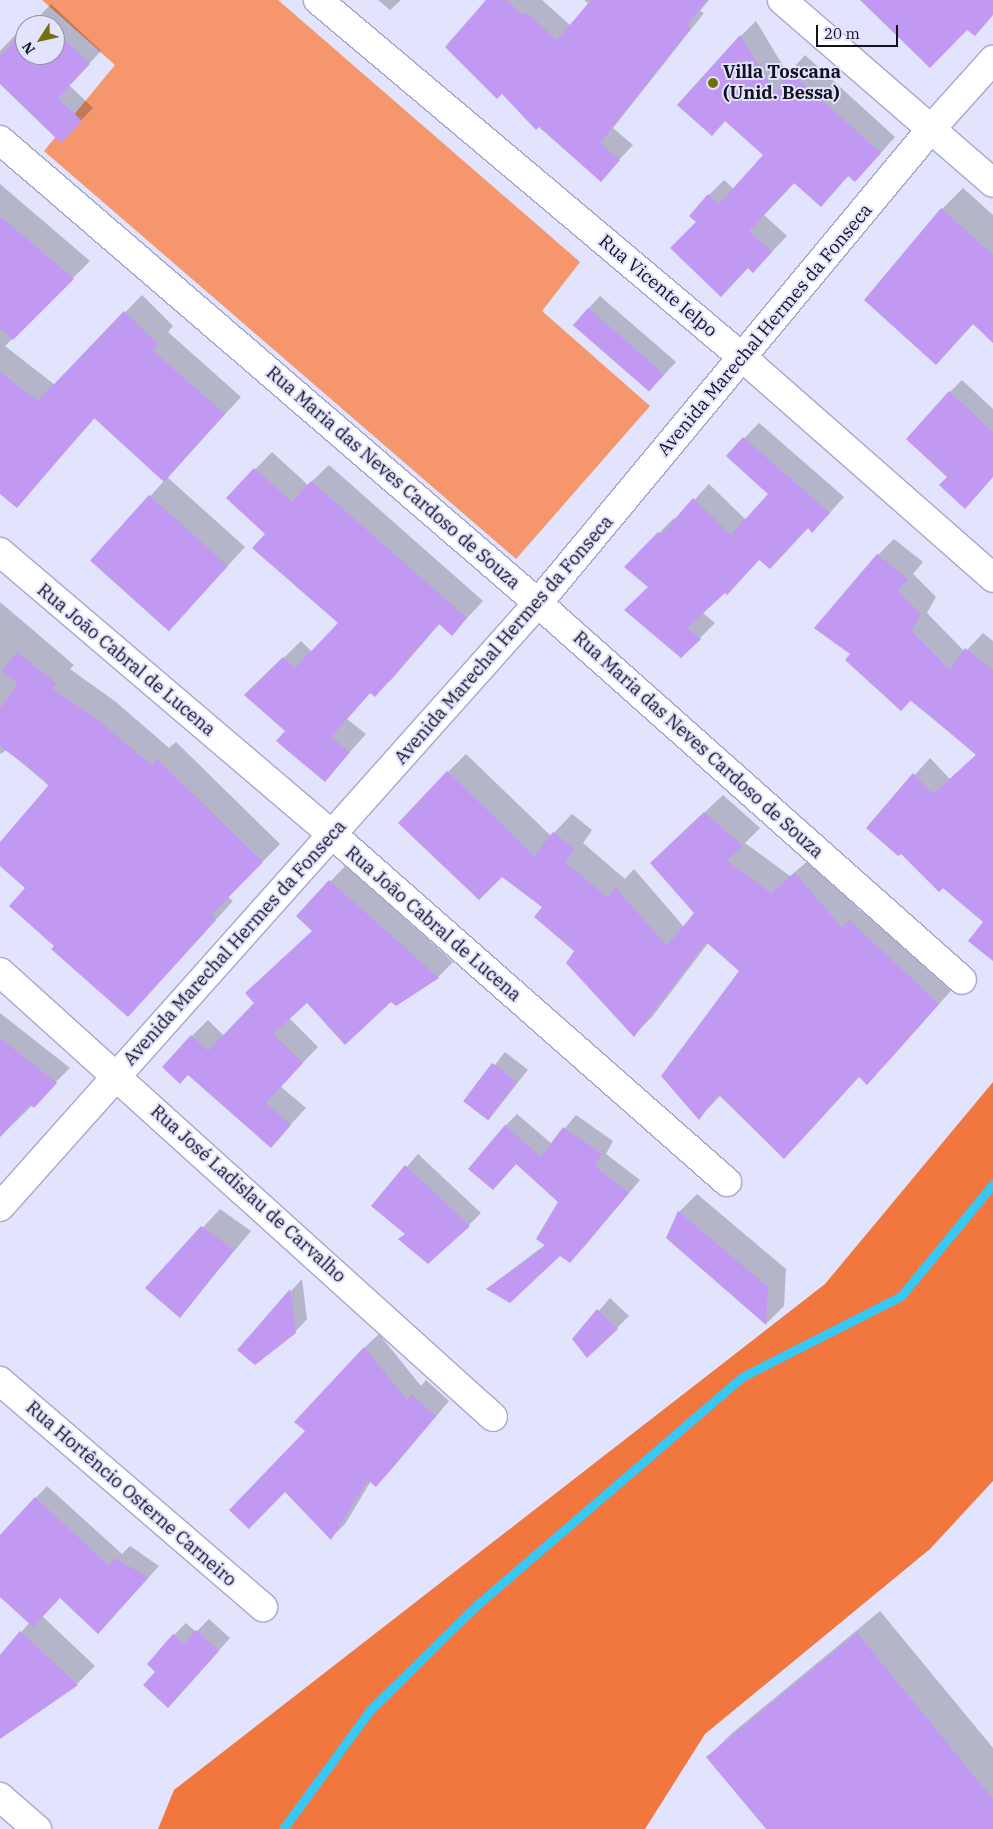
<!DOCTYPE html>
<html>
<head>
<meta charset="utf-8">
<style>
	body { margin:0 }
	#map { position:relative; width:993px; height:1829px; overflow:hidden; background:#e2e3fc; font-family:"IBM Plex Serif",serif }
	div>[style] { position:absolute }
	.green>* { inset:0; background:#f6966c }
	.forest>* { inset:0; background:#f1773e }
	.shadow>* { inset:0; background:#0003; transform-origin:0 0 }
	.stream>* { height:9px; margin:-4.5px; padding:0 4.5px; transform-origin:4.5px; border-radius:4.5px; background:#37c8f5 }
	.building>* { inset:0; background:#c199f3; transform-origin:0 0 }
	.roads { filter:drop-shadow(1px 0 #a7a8cf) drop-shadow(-1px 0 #a7a8cf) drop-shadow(0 1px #a7a8cf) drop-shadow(0 -1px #a7a8cf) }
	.street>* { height:28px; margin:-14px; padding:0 14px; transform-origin:14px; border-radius:14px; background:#fff }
	.dots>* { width:14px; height:14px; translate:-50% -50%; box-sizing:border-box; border:2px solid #e2e3fc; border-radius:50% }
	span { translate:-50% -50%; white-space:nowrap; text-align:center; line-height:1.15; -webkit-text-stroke:4px #e2e3fc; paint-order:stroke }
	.poi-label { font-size:18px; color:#121120; font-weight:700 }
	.left { translate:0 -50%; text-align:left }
	.street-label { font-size:18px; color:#121120 }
	.north { position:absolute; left:15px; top:15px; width:50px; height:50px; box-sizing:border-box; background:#e2e3fc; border:1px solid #8f8fa4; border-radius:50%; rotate:235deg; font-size:14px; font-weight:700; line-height:20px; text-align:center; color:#121120 }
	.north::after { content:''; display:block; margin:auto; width:18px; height:22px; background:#766d0b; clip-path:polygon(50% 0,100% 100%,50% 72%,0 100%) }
	.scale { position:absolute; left:816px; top:25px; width:82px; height:22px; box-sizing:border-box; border:2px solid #121120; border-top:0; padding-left:6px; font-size:15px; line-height:18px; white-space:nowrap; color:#121120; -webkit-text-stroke:4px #e2e3fc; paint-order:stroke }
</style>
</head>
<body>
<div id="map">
	<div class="green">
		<div style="clip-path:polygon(42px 0,278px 0,580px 262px,542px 311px,650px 406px,516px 559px,44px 151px,115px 65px)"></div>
	</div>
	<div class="forest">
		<div style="clip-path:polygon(993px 1082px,993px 1481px,930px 1549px,705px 1734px,645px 1829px,158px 1829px,174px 1790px,825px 1284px)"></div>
	</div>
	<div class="shadow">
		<div style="clip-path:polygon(378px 0,401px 0,390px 10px)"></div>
		<div style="clip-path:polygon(487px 0,542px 0,571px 26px,589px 4px,584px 0,709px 0,700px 11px,704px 13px,613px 128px,633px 145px,600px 180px)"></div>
		<div style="clip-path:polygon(51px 4px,101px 51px,69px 85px,93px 108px,61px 141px,0 82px,0 51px,16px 34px,19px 37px,25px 31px,25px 55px,55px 55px,55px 25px,31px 25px)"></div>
		<div style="clip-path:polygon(756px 21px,788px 74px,805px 55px,895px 137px,870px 165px,849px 175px,821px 205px,795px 182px,764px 215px,787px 236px,768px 256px,748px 267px,697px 222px,709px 195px,724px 180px,734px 189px,765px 155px,726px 120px,712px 134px,741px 36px)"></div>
		<div style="clip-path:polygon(0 184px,90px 261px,5px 346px,55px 385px,142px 295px,173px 326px,168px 332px,241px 397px,167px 477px,245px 547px,169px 630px,92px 560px,165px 480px,95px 418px,16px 507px,0 493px)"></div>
		<div style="clip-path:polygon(963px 188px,993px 215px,993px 341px,974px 323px,936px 363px,942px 209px)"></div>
		<div style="clip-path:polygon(600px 296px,676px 362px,650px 390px,588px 309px)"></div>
		<div style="clip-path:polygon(962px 380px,993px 409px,993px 477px,948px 477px,950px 392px)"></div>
		<div style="clip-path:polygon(759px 423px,844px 497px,827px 516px,760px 559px,702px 612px,715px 623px,681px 657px,650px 587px,659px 533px,674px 518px,676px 520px,709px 484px,746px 520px,770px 494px,727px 456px)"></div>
		<div style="clip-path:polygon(272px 452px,308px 485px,329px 465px,483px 601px,452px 634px,440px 623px,392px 679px,375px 695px,371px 692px,347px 719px,366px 734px,325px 780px,286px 731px,246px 695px,301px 641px,312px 652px,340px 623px,266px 534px,228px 498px)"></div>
		<div style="clip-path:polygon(894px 539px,923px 562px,913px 574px,936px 597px,927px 613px,965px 652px,983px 633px,993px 641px,993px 959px,985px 922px,868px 827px,930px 758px,950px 779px,977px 754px,852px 654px,878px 555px)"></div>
		<div style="clip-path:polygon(0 602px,74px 665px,70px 669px,116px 702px,169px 748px,176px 742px,280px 844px,228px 897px,233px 901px,128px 1016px,55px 946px,27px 888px,0 865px,0 844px,49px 786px,7px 750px,0 754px)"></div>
		<div style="clip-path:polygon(466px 754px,551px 836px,572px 814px,592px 830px,583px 843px,625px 879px,634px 869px,684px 927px,695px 913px,670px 845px,723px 795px,760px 828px,745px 843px,790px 876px,814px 856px,860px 911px,868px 903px,956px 985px,885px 1065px,860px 1076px,721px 1095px,699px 1118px,740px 971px,709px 942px,652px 1017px,634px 1035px,448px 772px)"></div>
		<div style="clip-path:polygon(346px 865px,453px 962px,438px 977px,307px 1002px,289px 1018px,318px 1047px,280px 1086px,306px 1108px,271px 1146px,192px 1036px,208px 1020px,224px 1036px,256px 1003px,314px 930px,298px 916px)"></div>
		<div style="clip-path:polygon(0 1013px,70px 1068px,0 1137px)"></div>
		<div style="left:505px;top:1052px;width:29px;height:64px;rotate:38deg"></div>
		<div style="clip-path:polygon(517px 1114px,552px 1144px,576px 1115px,613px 1141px,606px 1154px,640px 1180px,582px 1249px,560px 1254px,488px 1288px,546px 1244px,560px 1201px,517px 1163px,493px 1189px,505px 1126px)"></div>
		<div style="clip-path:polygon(418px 1154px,481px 1213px,469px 1225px,400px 1239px,406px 1233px,373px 1206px)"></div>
		<div style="clip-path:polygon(697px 1194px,786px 1269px,784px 1306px,766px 1324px,668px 1238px,679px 1212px)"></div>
		<div style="clip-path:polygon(220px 1209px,251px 1231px,180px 1316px,147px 1288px)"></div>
		<div style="clip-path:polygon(302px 1279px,307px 1319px,295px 1332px,239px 1349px)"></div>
		<div style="clip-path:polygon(610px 1298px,629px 1316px,617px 1328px,574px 1339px)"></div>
		<div style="clip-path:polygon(379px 1334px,421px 1386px,426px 1380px,449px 1401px,390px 1471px,376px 1485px,371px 1481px,345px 1524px,331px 1538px,307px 1431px,364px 1348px)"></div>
		<div style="clip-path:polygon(47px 1486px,122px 1554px,130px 1546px,159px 1566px,110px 1620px,61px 1596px,42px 1616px,95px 1666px,77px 1684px,5px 1734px,0 1730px,0 1657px,30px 1622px,0 1595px,0 1536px)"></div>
		<div style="clip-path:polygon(880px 1611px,993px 1748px,993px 1829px,767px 1829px,708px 1757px,731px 1734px)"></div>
		<div style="clip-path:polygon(209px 1619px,230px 1638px,180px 1694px,174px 1635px,186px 1623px,196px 1632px)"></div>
	</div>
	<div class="stream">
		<div style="left:283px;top:1829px;width:147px;rotate:-53.8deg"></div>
		<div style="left:370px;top:1710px;width:151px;rotate:-44.5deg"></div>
		<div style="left:478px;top:1604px;width:348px;rotate:-40.7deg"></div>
		<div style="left:742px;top:1377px;width:178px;rotate:-27deg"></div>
		<div style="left:901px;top:1296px;width:145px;rotate:-50.6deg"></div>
	</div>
	<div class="building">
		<div style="clip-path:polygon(486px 0,506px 0,523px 15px,526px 12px,557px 40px,591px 0,707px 0,687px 25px,691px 28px,600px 143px,620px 160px,601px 182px,539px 127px,536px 130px,502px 94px,497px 99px,445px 47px)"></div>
		<div style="clip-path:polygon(860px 0,993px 0,993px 15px,975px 36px,967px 30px,930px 68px)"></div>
		<div style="clip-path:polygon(38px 15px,49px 25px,29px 25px)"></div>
		<div style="clip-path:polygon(25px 29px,25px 55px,55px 55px,55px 31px,90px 64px,58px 98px,82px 121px,61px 143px,0 84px,0 56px)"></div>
		<div style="clip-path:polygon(740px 35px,776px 94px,788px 70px,881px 153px,855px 182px,848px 176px,821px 207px,794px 183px,749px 231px,772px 252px,753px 273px,748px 268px,721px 297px,670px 248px,696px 222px,689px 216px,708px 194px,719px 204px,763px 155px,725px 121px,712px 136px,677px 105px)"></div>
		<div style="clip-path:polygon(941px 208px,993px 255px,993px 343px,973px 324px,936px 365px,864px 300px)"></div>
		<div style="clip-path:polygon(0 216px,74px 279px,13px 340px,0 328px)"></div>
		<div style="left:588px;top:308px;width:101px;height:23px;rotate:41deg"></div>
		<div style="clip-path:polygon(124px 311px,158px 344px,152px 350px,225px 414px,164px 482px,94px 418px,17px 508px,0 494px,0 372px,38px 401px)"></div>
		<div style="clip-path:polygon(949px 391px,993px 432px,993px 477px,965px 509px,939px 485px,947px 477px,906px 439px)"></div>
		<div style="clip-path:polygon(743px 437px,830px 513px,812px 533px,808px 528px,770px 569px,759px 560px,727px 595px,725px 593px,687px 628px,701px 639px,681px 658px,624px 610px,648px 587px,624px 567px,658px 532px,661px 535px,693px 498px,731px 535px,768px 494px,726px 456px)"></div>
		<div style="clip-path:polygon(254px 468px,292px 502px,311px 481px,467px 618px,452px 636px,439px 624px,375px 697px,370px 693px,331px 737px,350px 752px,325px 782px,276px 741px,285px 731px,244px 695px,283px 657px,295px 668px,338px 623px,252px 548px,265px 534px,226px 498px)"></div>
		<div style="left:149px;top:495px;width:106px;height:88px;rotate:42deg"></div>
		<div style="clip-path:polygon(877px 554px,908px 579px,898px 591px,921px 614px,911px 630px,950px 670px,965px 648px,993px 670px,993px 961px,968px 941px,983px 922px,943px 888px,939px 892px,901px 854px,898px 856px,866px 828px,913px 773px,933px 794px,976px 755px,911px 700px,901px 711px,845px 660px,850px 654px,814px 628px)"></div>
		<div style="clip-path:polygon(17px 652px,56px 683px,52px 688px,98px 720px,151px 765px,157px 759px,263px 862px,211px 915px,216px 920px,128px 1017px,51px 949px,54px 946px,9px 906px,25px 888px,0 866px,0 842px,48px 786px,46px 781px,0 746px,0 708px,18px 684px,2px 671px)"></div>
		<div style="clip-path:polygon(447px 771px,534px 856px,553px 832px,575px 849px,565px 862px,608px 898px,615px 887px,667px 946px,694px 913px,650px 863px,704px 812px,743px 846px,727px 861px,771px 893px,795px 873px,842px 928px,849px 920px,939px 1004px,867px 1085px,859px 1077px,784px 1159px,718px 1094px,699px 1120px,661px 1076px,739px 971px,706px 942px,634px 1037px,566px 963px,574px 951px,534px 917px,542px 907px,502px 877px,479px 900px,398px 823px)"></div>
		<div style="clip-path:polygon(329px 880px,439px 978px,396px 1006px,391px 1002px,345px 1045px,307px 1003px,273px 1034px,303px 1063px,266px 1103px,291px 1125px,271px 1148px,188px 1075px,180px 1084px,162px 1067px,191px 1035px,208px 1051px,254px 1003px,245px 993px,312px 931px,296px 916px)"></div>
		<div style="clip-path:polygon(0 1038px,57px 1083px,34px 1108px,30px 1104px,0 1137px)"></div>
		<div style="left:492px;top:1063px;width:31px;height:48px;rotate:37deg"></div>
		<div style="clip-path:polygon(505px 1125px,541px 1157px,563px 1127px,602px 1154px,595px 1166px,629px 1193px,570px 1263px,560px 1256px,510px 1303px,486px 1289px,546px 1246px,536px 1239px,558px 1202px,516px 1164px,493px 1190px,468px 1169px)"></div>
		<div style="clip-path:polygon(405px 1165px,470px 1226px,428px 1264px,398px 1239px,405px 1234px,371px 1206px)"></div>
		<div style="clip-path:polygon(678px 1211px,768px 1287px,766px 1325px,666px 1238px)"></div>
		<div style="clip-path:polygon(201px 1226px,234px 1250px,180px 1318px,145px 1288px)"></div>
		<div style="clip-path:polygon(290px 1289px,296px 1333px,255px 1365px,237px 1350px)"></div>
		<div style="clip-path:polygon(597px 1309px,618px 1329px,587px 1358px,572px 1339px)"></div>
		<div style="clip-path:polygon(364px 1347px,407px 1400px,411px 1394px,436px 1416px,376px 1487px,368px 1480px,331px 1540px,285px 1492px,249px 1529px,229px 1510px,305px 1431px,294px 1422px)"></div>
		<div style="clip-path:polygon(35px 1497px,109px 1566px,116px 1558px,148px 1578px,98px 1634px,60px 1598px,33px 1627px,0 1597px,0 1535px)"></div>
		<div style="clip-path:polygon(196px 1630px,219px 1651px,168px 1708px,143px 1685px,155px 1672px,147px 1664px,173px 1634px,184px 1644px)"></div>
		<div style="clip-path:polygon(20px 1631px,78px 1685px,0 1739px,0 1655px)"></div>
		<div style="clip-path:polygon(857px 1633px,993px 1799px,993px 1829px,766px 1829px,706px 1757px)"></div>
	</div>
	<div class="roads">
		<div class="street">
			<div style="left:318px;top:0;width:556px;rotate:40.11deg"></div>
			<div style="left:743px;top:358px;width:333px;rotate:41.3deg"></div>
			<div style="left:782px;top:0;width:279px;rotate:40.9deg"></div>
			<div style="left:0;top:140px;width:710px;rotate:40.72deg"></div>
			<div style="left:538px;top:603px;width:567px;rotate:41.64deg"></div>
			<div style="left:0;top:552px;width:437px;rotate:40.4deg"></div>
			<div style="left:333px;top:835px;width:525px;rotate:41.37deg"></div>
			<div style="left:0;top:972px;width:664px;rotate:42.07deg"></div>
			<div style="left:0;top:1207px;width:809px;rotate:-48.31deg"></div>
			<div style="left:538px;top:603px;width:616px;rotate:-50.34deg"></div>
			<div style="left:931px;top:129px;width:93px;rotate:-48.1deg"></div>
			<div style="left:0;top:1381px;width:347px;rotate:40.7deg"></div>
			<div style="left:0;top:1797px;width:49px;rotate:40.9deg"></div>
		</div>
	</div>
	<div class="dots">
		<div style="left:713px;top:83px;background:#766d0b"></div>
	</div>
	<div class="poi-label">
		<span class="left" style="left:723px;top:83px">Villa Toscana<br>(Unid. Bessa)</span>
	</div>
	<div class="street-label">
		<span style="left:658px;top:286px;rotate:40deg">Rua Vicente Ielpo</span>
		<span style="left:765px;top:330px;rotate:-50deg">Avenida Marechal Hermes da Fonseca</span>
		<span style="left:393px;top:478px;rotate:41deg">Rua Maria das Neves Cardoso de Souza</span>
		<span style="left:504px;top:640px;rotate:-49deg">Avenida Marechal Hermes da Fonseca</span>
		<span style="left:126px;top:660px;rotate:40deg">Rua João Cabral de Lucena</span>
		<span style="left:698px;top:745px;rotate:42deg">Rua Maria das Neves Cardoso de Souza</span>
		<span style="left:433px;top:924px;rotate:41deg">Rua João Cabral de Lucena</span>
		<span style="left:235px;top:943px;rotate:-48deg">Avenida Marechal Hermes da Fonseca</span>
		<span style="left:248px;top:1194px;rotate:42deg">Rua José Ladislau de Carvalho</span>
		<span style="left:131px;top:1494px;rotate:41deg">Rua Hortêncio Osterne Carneiro</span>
	</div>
	<div class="north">N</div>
	<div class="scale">20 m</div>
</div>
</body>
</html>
